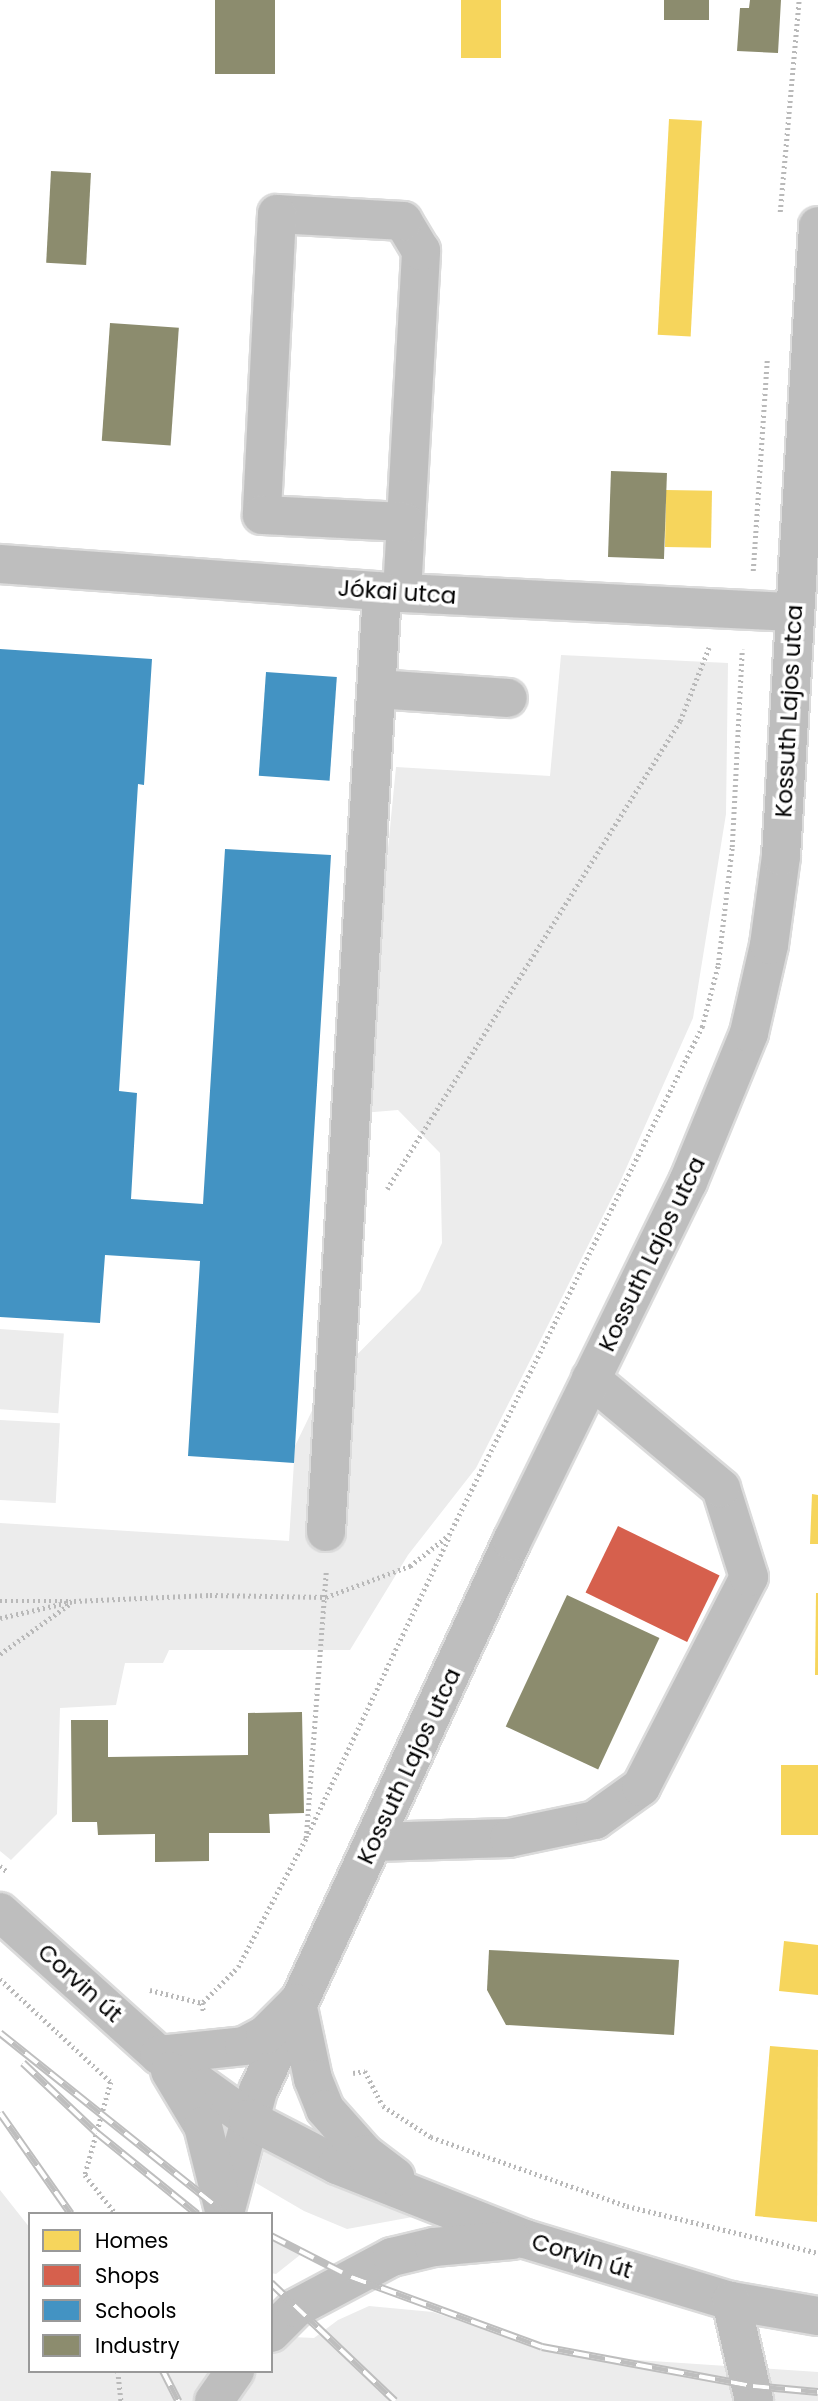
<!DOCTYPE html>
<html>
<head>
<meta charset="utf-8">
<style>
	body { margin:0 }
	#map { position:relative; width:818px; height:2401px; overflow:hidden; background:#fff; font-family:Poppins,sans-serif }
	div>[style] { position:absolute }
	.green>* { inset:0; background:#ececec; transform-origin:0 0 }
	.homes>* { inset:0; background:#f6d55c; transform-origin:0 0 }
	.shops>* { inset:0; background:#d6604d; transform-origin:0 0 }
	.schools>* { inset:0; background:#4393c3; transform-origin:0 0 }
	.industry>* { inset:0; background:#8c8c6e; transform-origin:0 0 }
	.path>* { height:4.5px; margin-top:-2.25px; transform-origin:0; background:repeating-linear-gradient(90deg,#b9b9b9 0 2px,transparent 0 5.5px) }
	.roads { filter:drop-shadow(2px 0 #dbdbdb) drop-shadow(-2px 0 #dbdbdb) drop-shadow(0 2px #dbdbdb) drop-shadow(0 -2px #dbdbdb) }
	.minor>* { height:38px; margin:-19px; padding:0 19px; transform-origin:19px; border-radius:19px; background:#bebebe }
	.major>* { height:38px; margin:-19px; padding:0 19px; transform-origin:19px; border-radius:19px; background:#bebebe }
	.rail>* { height:8px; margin-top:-4px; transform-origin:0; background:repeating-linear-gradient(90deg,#fff 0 16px,#bebebe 0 32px); box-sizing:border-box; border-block:2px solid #bebebe }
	span { translate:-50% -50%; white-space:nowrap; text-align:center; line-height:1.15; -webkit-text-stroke:7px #fff; paint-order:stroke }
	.street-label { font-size:23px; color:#000 }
	.legend { position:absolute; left:28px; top:2212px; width:245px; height:161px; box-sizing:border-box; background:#fff; border:2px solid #999; margin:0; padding:9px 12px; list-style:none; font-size:21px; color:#000 }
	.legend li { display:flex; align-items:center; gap:14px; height:35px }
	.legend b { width:35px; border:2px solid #999 }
</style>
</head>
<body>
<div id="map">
	<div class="green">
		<div style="clip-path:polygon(561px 655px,728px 663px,726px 814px,693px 1018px,620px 1182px,476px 1468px,408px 1555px,350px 1650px,169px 1650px,163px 1663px,125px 1663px,116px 1705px,60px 1708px,57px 1814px,11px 1860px,0 1851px,0 1523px,289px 1541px,295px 1446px,322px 1390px,420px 1291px,442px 1243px,440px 1153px,398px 1110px,362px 1113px,396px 767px,550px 776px)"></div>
		<div style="left:0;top:1329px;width:64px;height:80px;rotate:4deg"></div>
		<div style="left:0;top:1420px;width:60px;height:80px;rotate:3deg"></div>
		<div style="clip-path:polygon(267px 2139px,418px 2216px,347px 2229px,304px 2211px,256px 2183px)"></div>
		<div style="clip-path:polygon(0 2190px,30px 2228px,30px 2371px,271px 2371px,271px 2336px,314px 2338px,338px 2320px,369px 2306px,433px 2312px,562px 2355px,818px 2372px,818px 2401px,0 2401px)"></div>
		<div style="clip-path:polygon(271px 2240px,300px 2255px,276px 2274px,271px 2273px)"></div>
	</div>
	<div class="homes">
		<div style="left:461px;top:0;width:40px;height:58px"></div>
		<div style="left:669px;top:119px;width:33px;height:216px;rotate:3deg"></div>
		<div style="left:666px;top:490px;width:46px;height:57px;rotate:1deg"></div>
		<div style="clip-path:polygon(812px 1494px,818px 1495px,818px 1544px,810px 1544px)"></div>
		<div style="clip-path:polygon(816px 1593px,818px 1593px,818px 1675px,815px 1675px)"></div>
		<div style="left:781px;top:1765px;width:37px;height:70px"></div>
		<div style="clip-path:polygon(784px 1941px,818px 1945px,818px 1995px,779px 1991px)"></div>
		<div style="clip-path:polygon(770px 2046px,818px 2050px,817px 2222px,755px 2216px)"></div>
	</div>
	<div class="shops">
		<div style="left:618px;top:1526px;width:113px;height:74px;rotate:26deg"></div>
	</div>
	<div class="schools">
		<div style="clip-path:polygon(0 649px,152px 659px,144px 785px,138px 784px,119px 1091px,137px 1093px,131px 1199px,203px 1204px,225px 849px,331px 855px,294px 1463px,188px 1456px,200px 1261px,105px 1255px,100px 1323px,0 1317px)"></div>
		<div style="left:266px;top:672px;width:71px;height:104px;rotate:4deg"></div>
	</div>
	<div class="industry">
		<div style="left:215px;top:0;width:60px;height:74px"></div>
		<div style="left:664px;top:0;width:45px;height:20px"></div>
		<div style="clip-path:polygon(750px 0,781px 0,778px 53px,737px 51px,740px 8px,749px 8px)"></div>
		<div style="left:51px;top:171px;width:40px;height:92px;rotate:3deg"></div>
		<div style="left:110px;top:323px;width:69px;height:118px;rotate:4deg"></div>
		<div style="left:611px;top:471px;width:56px;height:86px;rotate:2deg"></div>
		<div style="left:567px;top:1595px;width:102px;height:145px;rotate:25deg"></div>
		<div style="clip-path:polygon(302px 1712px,304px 1813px,269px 1814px,270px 1833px,209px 1833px,209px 1861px,155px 1862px,155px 1834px,98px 1835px,97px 1822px,72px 1822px,71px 1720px,108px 1720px,108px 1757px,248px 1755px,248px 1713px)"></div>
		<div style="clip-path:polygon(489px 1950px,679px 1960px,674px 2035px,506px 2025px,487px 1990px)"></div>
	</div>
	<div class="path">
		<div style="left:780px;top:212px;width:213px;rotate:-84.9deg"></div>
		<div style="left:753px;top:571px;width:211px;rotate:-86.2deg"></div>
		<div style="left:387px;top:1189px;width:552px;rotate:-57.95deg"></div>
		<div style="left:680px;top:721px;width:79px;rotate:-68.6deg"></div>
		<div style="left:0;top:1601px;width:70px"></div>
		<div style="left:0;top:1618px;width:76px;rotate:-12.9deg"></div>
		<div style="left:74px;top:1601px;width:136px;rotate:-2.5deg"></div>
		<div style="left:210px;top:1595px;width:116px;rotate:1deg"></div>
		<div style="left:326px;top:1597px;width:90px;rotate:-20.3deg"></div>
		<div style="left:410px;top:1566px;width:50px;rotate:-38.5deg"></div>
		<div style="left:449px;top:1535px;width:568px;rotate:-63.53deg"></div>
		<div style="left:702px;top:1027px;width:64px;rotate:-75.5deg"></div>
		<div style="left:718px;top:965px;width:119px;rotate:-83.2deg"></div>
		<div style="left:732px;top:847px;width:198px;rotate:-87.1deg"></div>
		<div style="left:0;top:1654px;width:87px;rotate:-35.7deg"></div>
		<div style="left:308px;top:1834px;width:327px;rotate:-64.6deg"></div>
		<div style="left:0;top:1866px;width:10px;rotate:37deg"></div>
		<div style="left:0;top:1979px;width:151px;rotate:42.9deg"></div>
		<div style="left:111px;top:2082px;width:97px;rotate:105.6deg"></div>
		<div style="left:85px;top:2175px;width:50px;rotate:51.5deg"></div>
		<div style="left:150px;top:1990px;width:54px;rotate:14deg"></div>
		<div style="left:202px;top:2003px;width:10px;rotate:79deg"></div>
		<div style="left:203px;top:2002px;width:49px;rotate:-45deg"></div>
		<div style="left:238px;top:1967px;width:146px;rotate:-62.2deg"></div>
		<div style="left:306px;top:1838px;width:268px;rotate:-85.7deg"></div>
		<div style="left:353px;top:2073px;width:12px;rotate:-9deg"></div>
		<div style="left:365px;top:2071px;width:39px;rotate:63deg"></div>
		<div style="left:383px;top:2106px;width:57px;rotate:32.9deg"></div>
		<div style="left:431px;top:2137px;width:208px;rotate:19.4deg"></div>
		<div style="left:627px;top:2206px;width:197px;rotate:13.8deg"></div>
		<div style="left:118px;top:2371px;width:30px;rotate:84deg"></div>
	</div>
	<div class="roads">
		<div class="minor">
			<div style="left:0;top:564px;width:403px;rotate:4.1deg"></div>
			<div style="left:402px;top:593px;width:393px;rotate:2.8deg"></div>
			<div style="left:402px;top:593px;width:343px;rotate:-86.8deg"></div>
			<div style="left:421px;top:251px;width:35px;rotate:-121deg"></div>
			<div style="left:403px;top:221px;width:126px;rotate:-176.8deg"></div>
			<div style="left:277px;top:214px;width:301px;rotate:92.9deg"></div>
			<div style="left:262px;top:515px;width:143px;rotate:2.8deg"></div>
			<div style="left:377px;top:689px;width:131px;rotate:3.9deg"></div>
			<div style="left:326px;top:1532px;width:942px;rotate:-86.59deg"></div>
			<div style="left:374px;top:1842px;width:135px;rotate:-1.7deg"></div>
			<div style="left:509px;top:1838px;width:88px;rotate:-11.8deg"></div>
			<div style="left:595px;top:1820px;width:57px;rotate:-35.7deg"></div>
			<div style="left:641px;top:1787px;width:236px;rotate:-62.8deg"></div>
			<div style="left:749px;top:1577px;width:93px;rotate:-107.5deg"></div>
			<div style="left:721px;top:1488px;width:170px;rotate:-140deg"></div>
			<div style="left:225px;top:2213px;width:126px;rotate:-74.9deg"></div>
			<div style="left:258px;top:2091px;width:606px;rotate:-65.21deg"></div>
			<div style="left:512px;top:1541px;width:400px;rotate:-63.9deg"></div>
			<div style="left:688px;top:1182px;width:161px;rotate:-67.7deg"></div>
			<div style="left:749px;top:1033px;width:90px;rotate:-77.2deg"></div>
			<div style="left:769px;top:945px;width:90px;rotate:-82.3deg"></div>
			<div style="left:781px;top:856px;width:631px;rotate:-86.64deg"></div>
		</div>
		<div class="major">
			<div style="left:0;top:1912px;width:214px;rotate:42deg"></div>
			<div style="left:159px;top:2055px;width:110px;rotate:35.7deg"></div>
			<div style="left:248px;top:2119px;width:100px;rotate:27.3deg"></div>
			<div style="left:337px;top:2165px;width:202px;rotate:21.5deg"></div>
			<div style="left:525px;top:2239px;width:215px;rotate:16.8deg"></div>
			<div style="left:731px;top:2301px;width:88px;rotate:9.8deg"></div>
			<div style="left:297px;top:2003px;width:78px;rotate:78.1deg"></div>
			<div style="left:313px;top:2079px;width:32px;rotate:68deg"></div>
			<div style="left:325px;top:2109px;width:60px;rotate:48.4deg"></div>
			<div style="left:365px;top:2154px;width:38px;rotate:37deg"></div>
			<div style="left:159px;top:2055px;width:85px;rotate:-6deg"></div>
			<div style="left:244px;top:2046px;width:24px;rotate:-28deg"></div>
			<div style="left:265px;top:2035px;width:45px;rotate:-45deg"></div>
			<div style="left:170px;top:2071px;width:64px;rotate:59deg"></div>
			<div style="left:203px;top:2126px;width:91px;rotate:76deg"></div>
			<div style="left:731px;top:2301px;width:103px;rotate:77deg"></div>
			<div style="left:271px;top:2333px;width:35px;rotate:-45deg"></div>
			<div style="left:296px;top:2308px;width:109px;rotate:-28deg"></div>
			<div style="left:392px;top:2257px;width:43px;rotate:-13.4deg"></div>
			<div style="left:434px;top:2247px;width:78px;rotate:-5.1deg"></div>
			<div style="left:214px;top:2401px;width:37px;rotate:-55deg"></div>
		</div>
	</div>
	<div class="rail">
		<div style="left:0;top:2033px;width:290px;rotate:38.7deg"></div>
		<div style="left:23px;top:2063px;width:102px;rotate:43.4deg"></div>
		<div style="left:97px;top:2133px;width:129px;rotate:39deg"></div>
		<div style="left:0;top:2113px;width:123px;rotate:54.9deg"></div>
		<div style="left:271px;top:2236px;width:90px;rotate:27.1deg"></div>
		<div style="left:351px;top:2277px;width:203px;rotate:20.1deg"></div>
		<div style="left:542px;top:2347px;width:215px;rotate:10.5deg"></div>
		<div style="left:753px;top:2386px;width:65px;rotate:5.3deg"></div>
		<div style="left:271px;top:2283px;width:171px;rotate:43.6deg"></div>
		<div style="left:163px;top:2371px;width:34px;rotate:63deg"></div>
	</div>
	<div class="street-label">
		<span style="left:397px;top:592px;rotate:4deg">Jókai utca</span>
		<span style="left:789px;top:711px;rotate:-87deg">Kossuth Lajos utca</span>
		<span style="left:652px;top:1254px;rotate:-64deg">Kossuth Lajos utca</span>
		<span style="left:409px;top:1766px;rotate:-65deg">Kossuth Lajos utca</span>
		<span style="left:80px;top:1983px;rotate:42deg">Corvin út</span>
		<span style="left:582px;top:2256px;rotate:17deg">Corvin út</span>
	</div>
	<ul class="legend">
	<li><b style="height:19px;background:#f6d55c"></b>Homes</li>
	<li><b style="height:19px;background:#d6604d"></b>Shops</li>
	<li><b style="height:19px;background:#4393c3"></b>Schools</li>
	<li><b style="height:19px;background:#8c8c6e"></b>Industry</li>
	</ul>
</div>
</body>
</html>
